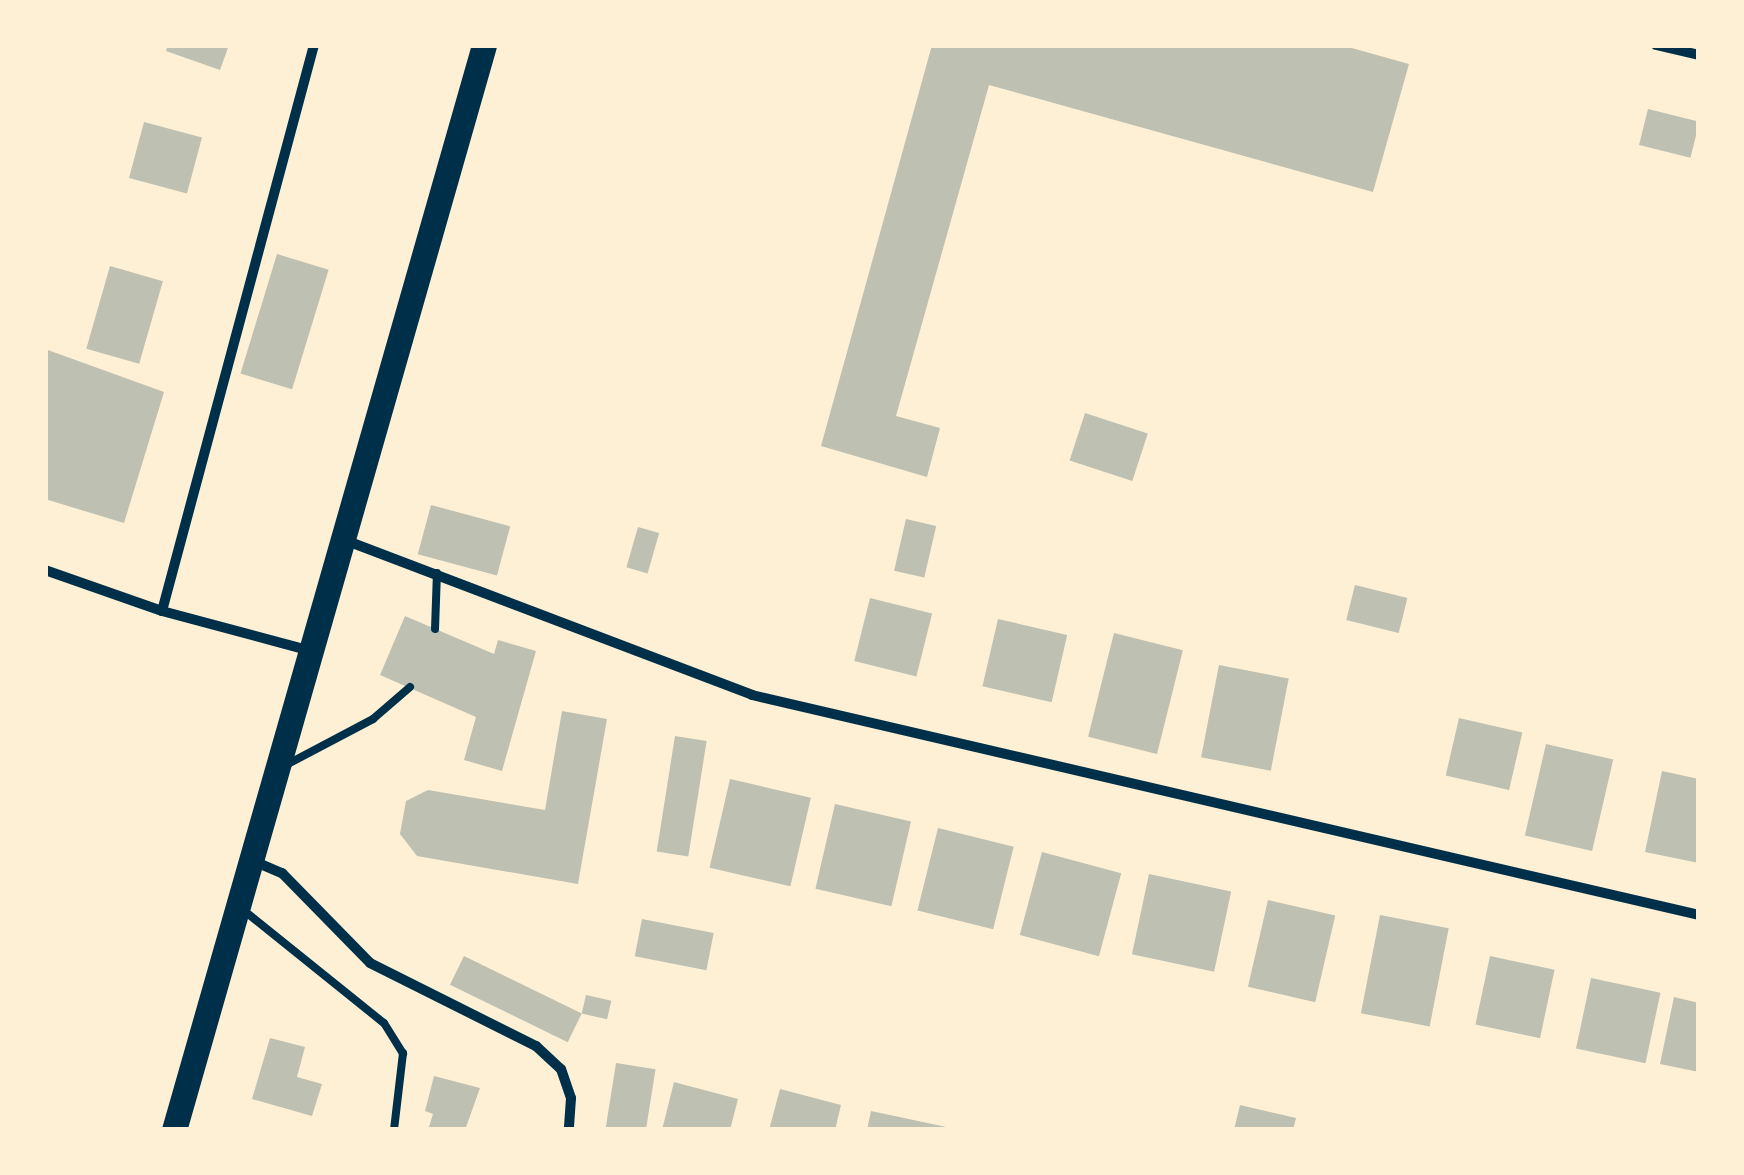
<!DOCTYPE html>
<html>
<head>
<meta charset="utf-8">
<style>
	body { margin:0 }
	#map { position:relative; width:1744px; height:1175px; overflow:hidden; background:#fdf0d5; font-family:Commissioner,sans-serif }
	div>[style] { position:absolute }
	.building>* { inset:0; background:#bec0b2; transform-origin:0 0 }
	.service>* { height:8px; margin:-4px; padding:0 4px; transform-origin:4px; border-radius:4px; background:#003049 }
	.minor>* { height:10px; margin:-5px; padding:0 5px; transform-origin:5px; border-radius:5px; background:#003049 }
	.primary>* { height:25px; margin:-12.5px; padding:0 12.5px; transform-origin:12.5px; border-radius:12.5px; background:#003049 }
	span { translate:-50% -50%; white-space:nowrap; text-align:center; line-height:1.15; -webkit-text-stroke:10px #fdf0d5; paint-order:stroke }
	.frame { position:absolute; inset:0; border:48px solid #fdf0d5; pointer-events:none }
</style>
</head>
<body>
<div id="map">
	<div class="building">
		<div style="clip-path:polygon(168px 45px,229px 45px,220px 70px,166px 51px)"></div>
		<div style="clip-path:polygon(932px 45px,1341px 45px,1409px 64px,1373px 192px,989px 85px,896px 416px,940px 428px,927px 477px,821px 446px)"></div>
		<div style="left:1648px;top:109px;width:53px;height:37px;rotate:14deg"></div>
		<div style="left:144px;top:122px;width:60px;height:58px;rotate:15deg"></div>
		<div style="left:277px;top:254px;width:54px;height:125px;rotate:17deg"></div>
		<div style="left:110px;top:266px;width:55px;height:86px;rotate:16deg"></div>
		<div style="clip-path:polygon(45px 349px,164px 392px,124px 523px,45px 499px)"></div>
		<div style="left:1085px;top:413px;width:66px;height:50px;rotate:18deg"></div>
		<div style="left:431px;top:505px;width:82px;height:51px;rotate:15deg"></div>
		<div style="left:906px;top:519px;width:31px;height:53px;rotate:13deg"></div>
		<div style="left:638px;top:527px;width:22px;height:42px;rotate:16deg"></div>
		<div style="left:1355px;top:585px;width:54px;height:36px;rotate:14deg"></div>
		<div style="left:870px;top:598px;width:64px;height:65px;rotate:14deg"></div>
		<div style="clip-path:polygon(405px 616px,494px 654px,498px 640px,536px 651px,502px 771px,464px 760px,476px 717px,380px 675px)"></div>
		<div style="left:998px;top:619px;width:71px;height:69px;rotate:13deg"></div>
		<div style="left:1114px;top:633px;width:71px;height:107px;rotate:14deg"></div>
		<div style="left:1219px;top:665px;width:71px;height:94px;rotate:11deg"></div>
		<div style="clip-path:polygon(562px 711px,607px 719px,578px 884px,417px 856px,400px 834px,406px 801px,428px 790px,545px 810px)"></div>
		<div style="left:1459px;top:718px;width:65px;height:59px;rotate:13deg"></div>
		<div style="left:675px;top:736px;width:32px;height:117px;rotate:9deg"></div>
		<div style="left:1546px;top:744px;width:69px;height:94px;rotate:13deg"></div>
		<div style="clip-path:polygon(1662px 771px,1699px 779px,1699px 863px,1645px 852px)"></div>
		<div style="left:730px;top:779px;width:83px;height:91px;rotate:13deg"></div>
		<div style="left:835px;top:804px;width:78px;height:87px;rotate:13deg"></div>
		<div style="left:938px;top:828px;width:78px;height:85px;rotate:14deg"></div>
		<div style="left:1042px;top:852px;width:82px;height:86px;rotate:15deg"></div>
		<div style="left:1149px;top:874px;width:84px;height:82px;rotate:12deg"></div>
		<div style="left:1268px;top:900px;width:69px;height:89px;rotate:13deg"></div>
		<div style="left:1380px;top:915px;width:70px;height:100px;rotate:11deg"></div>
		<div style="left:642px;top:919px;width:73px;height:38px;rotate:11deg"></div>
		<div style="left:464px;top:956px;width:131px;height:32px;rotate:26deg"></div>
		<div style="left:1490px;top:956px;width:66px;height:70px;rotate:12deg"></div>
		<div style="left:1591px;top:978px;width:71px;height:72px;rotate:12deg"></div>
		<div style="left:586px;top:995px;width:26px;height:19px;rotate:13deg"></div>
		<div style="clip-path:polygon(1674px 997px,1699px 1003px,1699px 1072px,1660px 1064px)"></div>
		<div style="clip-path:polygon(270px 1038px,305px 1047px,297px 1077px,322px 1084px,312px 1116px,252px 1099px)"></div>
		<div style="left:616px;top:1063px;width:40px;height:68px;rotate:9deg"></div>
		<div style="clip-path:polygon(434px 1076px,480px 1088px,465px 1130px,428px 1130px,433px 1114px,425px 1111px)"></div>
		<div style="clip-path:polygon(674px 1082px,738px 1099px,730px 1130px,662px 1130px)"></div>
		<div style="clip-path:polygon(780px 1089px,841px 1105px,835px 1130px,769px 1130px)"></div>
		<div style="clip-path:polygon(1240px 1105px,1296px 1118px,1293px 1130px,1234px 1130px)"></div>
		<div style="clip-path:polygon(871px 1111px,951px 1128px,951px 1130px,867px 1130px)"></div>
	</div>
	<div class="service">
		<div style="left:435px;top:629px;width:56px;rotate:-88deg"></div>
		<div style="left:284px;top:766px;width:101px;rotate:-27.8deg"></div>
		<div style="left:373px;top:719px;width:49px;rotate:-40.9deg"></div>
		<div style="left:242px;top:909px;width:182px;rotate:38.8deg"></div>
		<div style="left:384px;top:1023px;width:36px;rotate:58deg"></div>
		<div style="left:403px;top:1053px;width:78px;rotate:96.7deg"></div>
	</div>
	<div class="minor">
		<div style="left:1656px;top:45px;width:44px;rotate:13.1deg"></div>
		<div style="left:342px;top:539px;width:439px;rotate:20.8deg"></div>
		<div style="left:752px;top:695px;width:972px;rotate:13.08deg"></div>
		<div style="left:45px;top:570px;width:124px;rotate:19.3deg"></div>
		<div style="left:162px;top:611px;width:151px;rotate:15deg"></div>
		<div style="left:162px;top:611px;width:586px;rotate:-74.97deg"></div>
		<div style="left:251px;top:860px;width:34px;rotate:23deg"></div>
		<div style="left:282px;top:873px;width:126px;rotate:45.6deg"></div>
		<div style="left:370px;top:963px;width:186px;rotate:26.6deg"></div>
		<div style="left:536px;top:1046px;width:34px;rotate:43deg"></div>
		<div style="left:561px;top:1069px;width:31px;rotate:71deg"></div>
		<div style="left:571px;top:1098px;width:32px;rotate:94deg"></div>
	</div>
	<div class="primary">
		<div style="left:174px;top:1130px;width:1128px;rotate:-74.05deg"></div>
	</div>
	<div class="frame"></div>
</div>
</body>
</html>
